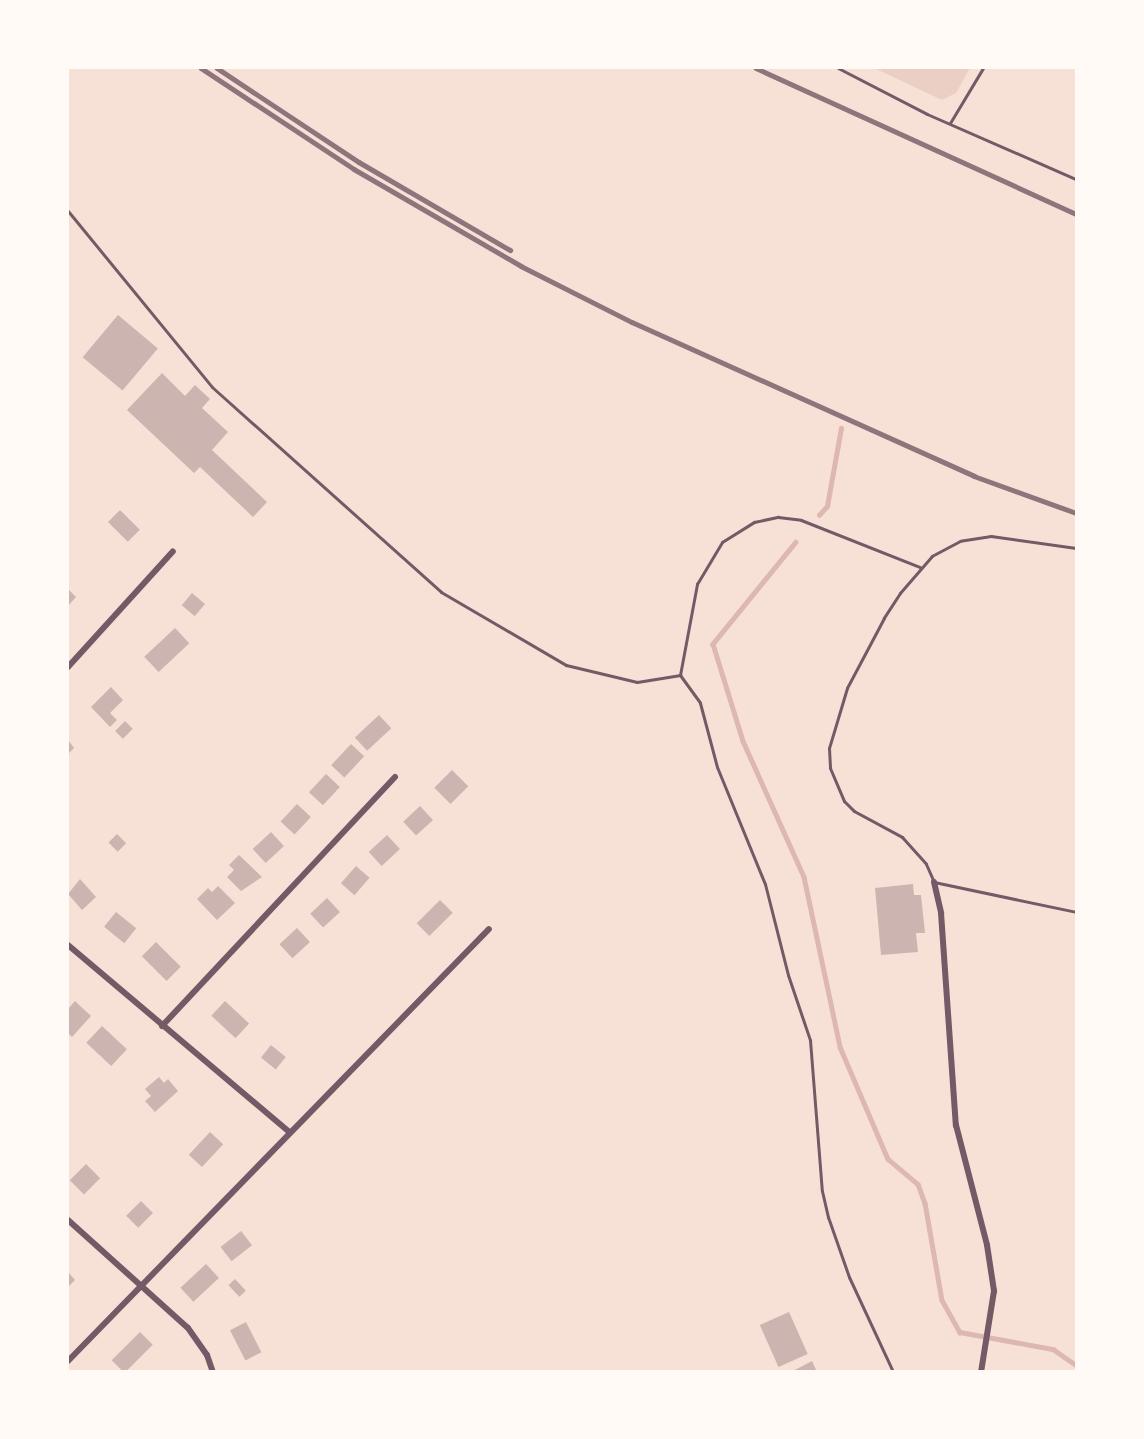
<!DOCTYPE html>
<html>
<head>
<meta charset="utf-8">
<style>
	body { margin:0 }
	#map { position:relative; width:1144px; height:1439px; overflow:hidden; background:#f7e1d7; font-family:"Public Sans",sans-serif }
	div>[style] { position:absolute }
	.green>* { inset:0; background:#ebcfc5 }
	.stream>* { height:4.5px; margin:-2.25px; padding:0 2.25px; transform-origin:2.25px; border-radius:2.25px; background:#dcb8b0 }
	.building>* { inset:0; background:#ccb4b1; transform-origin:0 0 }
	.service>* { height:3px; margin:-1.5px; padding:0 1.5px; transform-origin:1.5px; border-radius:1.5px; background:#755966 }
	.minor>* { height:6px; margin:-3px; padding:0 3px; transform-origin:3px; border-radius:3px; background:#755966 }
	.rail>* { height:4.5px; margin:-2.25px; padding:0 2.25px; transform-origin:2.25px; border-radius:2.25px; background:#8f747c }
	span { translate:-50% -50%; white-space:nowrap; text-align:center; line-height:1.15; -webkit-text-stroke:6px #fffaf5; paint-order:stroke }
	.frame { position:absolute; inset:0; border:69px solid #fffaf5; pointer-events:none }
</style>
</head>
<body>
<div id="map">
	<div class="green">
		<div style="clip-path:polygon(874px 68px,970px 68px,956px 93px,942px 100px)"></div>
	</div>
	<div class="stream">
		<div style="left:819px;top:515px;width:12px;rotate:-48deg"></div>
		<div style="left:827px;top:506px;width:79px;rotate:-79.8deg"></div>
		<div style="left:796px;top:542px;width:132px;rotate:129.1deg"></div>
		<div style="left:713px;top:644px;width:102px;rotate:72.8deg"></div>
		<div style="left:743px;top:741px;width:149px;rotate:65.8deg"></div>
		<div style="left:804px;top:877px;width:174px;rotate:78deg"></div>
		<div style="left:840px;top:1047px;width:122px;rotate:66.8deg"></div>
		<div style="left:888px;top:1159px;width:39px;rotate:40deg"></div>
		<div style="left:918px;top:1184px;width:20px;rotate:70deg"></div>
		<div style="left:925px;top:1203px;width:98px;rotate:80.1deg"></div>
		<div style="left:942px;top:1300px;width:37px;rotate:61deg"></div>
		<div style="left:960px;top:1332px;width:95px;rotate:10.4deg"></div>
		<div style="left:1053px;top:1349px;width:28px;rotate:35deg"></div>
	</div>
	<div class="building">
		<div style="left:118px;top:315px;width:52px;height:55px;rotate:40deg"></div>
		<div style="clip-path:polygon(162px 373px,185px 396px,195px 385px,210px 399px,202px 408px,228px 432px,212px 450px,267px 502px,253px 517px,200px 467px,194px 473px,127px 410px)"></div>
		<div style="left:120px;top:510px;width:28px;height:17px;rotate:45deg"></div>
		<div style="clip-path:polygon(68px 589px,76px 597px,68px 606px)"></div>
		<div style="left:192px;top:593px;width:17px;height:16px;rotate:40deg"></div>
		<div style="left:175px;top:628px;width:21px;height:42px;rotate:47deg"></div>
		<div style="clip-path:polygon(111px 687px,123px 700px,110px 713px,117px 720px,110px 727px,91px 707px)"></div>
		<div style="left:379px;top:715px;width:18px;height:33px;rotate:47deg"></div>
		<div style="left:125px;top:721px;width:11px;height:14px;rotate:45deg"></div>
		<div style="clip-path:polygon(68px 740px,74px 748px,68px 754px)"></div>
		<div style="left:351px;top:744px;width:18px;height:29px;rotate:43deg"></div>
		<div style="left:452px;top:770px;width:23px;height:25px;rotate:45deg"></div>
		<div style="left:326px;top:774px;width:19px;height:25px;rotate:43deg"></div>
		<div style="left:297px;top:804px;width:19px;height:24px;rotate:43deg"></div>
		<div style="left:420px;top:806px;width:19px;height:23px;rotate:47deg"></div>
		<div style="left:271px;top:832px;width:19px;height:25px;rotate:47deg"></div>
		<div style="left:117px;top:834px;width:13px;height:12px;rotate:45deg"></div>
		<div style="left:387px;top:835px;width:19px;height:25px;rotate:47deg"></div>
		<div style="clip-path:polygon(239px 855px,262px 877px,241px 891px,227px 877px,234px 870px,229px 865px)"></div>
		<div style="left:356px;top:866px;width:18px;height:23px;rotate:41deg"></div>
		<div style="clip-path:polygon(80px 879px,96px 897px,82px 910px,68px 894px)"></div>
		<div style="clip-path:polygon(913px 884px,914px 895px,921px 895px,925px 933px,916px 933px,918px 952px,881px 955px,875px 888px)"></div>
		<div style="clip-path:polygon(218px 886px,235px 903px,217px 920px,197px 899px,208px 888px,212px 892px)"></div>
		<div style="left:327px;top:898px;width:19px;height:23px;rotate:47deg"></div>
		<div style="left:440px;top:900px;width:18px;height:33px;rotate:45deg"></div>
		<div style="left:116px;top:912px;width:26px;height:19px;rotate:39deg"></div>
		<div style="left:297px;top:928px;width:19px;height:24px;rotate:47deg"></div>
		<div style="left:156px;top:942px;width:35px;height:20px;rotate:45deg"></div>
		<div style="clip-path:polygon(75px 1001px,91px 1016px,72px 1037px,68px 1033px,68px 1009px)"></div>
		<div style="left:225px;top:1001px;width:33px;height:20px;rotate:43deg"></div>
		<div style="left:102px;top:1026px;width:34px;height:23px;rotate:43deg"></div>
		<div style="left:271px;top:1045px;width:19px;height:16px;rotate:39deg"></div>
		<div style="clip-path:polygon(159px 1077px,164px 1083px,168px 1079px,178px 1091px,155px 1112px,145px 1101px,151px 1096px,145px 1089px)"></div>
		<div style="left:210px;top:1132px;width:18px;height:31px;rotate:43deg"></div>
		<div style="left:86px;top:1164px;width:20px;height:23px;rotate:45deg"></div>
		<div style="left:141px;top:1201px;width:17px;height:21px;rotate:45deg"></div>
		<div style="left:241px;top:1231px;width:18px;height:26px;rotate:52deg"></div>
		<div style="left:206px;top:1264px;width:19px;height:35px;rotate:47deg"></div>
		<div style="clip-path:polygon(68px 1272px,75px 1280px,68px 1287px)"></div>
		<div style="left:235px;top:1279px;width:16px;height:9px;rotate:47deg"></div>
		<div style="left:789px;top:1312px;width:46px;height:32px;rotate:66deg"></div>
		<div style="left:246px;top:1322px;width:34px;height:18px;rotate:63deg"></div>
		<div style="left:140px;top:1332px;width:18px;height:40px;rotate:45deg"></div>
		<div style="clip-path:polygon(812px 1361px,817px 1372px,791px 1372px)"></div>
	</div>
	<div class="service">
		<div style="left:838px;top:68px;width:100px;rotate:27.3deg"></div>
		<div style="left:927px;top:114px;width:163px;rotate:23.6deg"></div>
		<div style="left:950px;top:123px;width:64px;rotate:-59deg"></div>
		<div style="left:68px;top:211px;width:227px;rotate:50.7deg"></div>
		<div style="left:212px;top:387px;width:307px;rotate:41.8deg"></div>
		<div style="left:441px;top:592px;width:145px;rotate:30.3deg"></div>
		<div style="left:566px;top:665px;width:73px;rotate:13.5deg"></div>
		<div style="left:637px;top:682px;width:44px;rotate:-9.2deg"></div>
		<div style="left:680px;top:675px;width:93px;rotate:-79.4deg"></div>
		<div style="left:697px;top:584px;width:49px;rotate:-59.2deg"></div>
		<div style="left:722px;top:542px;width:38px;rotate:-32deg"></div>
		<div style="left:754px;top:522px;width:25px;rotate:-12deg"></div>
		<div style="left:778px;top:517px;width:23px;rotate:7deg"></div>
		<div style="left:801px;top:520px;width:128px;rotate:21.6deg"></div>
		<div style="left:1076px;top:548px;width:86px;rotate:-172deg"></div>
		<div style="left:991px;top:536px;width:31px;rotate:171deg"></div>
		<div style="left:960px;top:541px;width:32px;rotate:152deg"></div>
		<div style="left:932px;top:556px;width:49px;rotate:130.9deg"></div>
		<div style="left:900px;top:593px;width:30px;rotate:123deg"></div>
		<div style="left:884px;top:618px;width:79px;rotate:117.9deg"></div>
		<div style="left:847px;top:688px;width:63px;rotate:106.7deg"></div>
		<div style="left:829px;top:748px;width:20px;rotate:87deg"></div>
		<div style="left:830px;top:768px;width:36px;rotate:67deg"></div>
		<div style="left:844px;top:801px;width:14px;rotate:45deg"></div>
		<div style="left:854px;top:811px;width:55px;rotate:28.4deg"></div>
		<div style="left:902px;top:837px;width:36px;rotate:48deg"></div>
		<div style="left:926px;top:864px;width:20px;rotate:66deg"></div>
		<div style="left:934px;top:882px;width:145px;rotate:11.9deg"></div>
		<div style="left:680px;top:675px;width:34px;rotate:54deg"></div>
		<div style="left:700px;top:703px;width:66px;rotate:75.1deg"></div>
		<div style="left:717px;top:767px;width:126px;rotate:67.7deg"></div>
		<div style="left:765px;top:884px;width:94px;rotate:75.8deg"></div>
		<div style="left:788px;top:975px;width:69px;rotate:71.3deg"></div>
		<div style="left:810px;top:1040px;width:151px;rotate:85.5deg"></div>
		<div style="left:822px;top:1191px;width:27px;rotate:77deg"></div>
		<div style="left:828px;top:1217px;width:64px;rotate:70.7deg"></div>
		<div style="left:849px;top:1277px;width:105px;rotate:65.1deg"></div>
	</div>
	<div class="minor">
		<div style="left:68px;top:667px;width:156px;rotate:-47.8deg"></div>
		<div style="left:934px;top:882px;width:32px;rotate:77deg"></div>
		<div style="left:941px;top:913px;width:213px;rotate:86deg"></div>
		<div style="left:956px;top:1125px;width:124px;rotate:75.5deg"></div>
		<div style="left:987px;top:1245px;width:47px;rotate:81.3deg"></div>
		<div style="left:994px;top:1291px;width:82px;rotate:99.1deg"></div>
		<div style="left:68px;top:945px;width:289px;rotate:40.2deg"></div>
		<div style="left:162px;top:1026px;width:341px;rotate:-46.9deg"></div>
		<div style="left:68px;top:1220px;width:161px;rotate:42deg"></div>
		<div style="left:188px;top:1328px;width:33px;rotate:55deg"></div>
		<div style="left:207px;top:1355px;width:18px;rotate:71deg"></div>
		<div style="left:68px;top:1361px;width:603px;rotate:-45.74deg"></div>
	</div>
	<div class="rail">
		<div style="left:201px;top:68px;width:183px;rotate:33.4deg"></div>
		<div style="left:354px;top:169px;width:193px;rotate:30.1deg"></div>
		<div style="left:521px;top:266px;width:124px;rotate:26.8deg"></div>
		<div style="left:632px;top:322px;width:375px;rotate:24.2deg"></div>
		<div style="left:974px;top:476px;width:109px;rotate:19.9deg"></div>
		<div style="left:217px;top:68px;width:170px;rotate:33.5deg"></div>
		<div style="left:359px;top:162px;width:175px;rotate:30.2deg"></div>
		<div style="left:756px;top:68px;width:352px;rotate:24.5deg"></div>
	</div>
	<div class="frame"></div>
</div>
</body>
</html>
